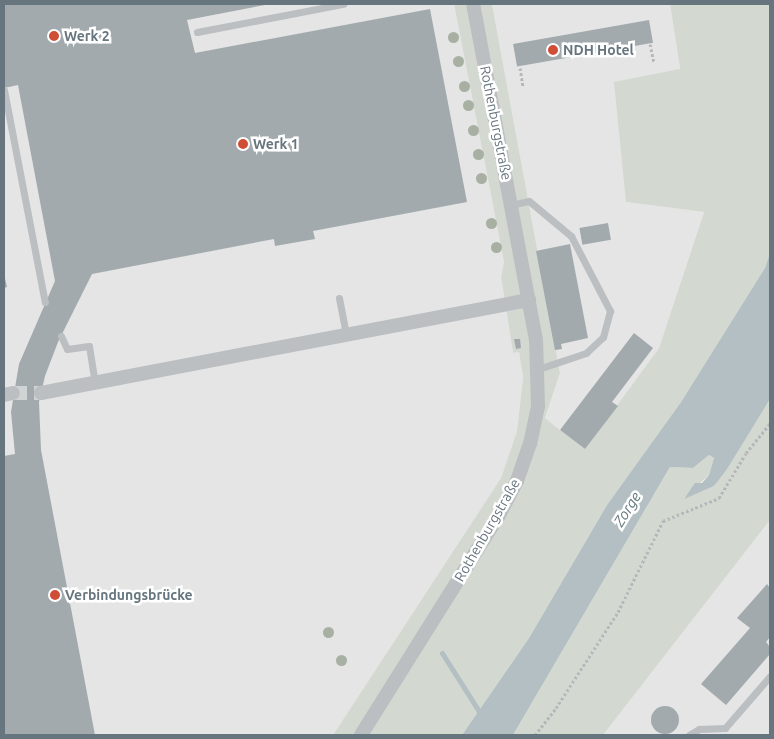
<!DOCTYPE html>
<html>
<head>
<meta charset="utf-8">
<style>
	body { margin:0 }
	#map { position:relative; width:774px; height:739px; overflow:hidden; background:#f4f4f0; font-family:Ubuntu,sans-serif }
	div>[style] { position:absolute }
	.built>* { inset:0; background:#e4e5e4 }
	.green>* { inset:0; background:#d3d8d0 }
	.water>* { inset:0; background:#b3bfc2 }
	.stream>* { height:5px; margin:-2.5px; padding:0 2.5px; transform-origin:2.5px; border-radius:2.5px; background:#b3bfc2 }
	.building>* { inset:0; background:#a2aaae; transform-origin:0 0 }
	.round { border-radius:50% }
	.street-tunnel>* { height:14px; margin-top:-7px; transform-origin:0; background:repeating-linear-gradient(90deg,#d0d4d4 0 14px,transparent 0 21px) }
	.path>* { height:3px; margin-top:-1.5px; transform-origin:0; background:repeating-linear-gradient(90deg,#b5b8ba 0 2.5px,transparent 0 5px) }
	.lane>* { height:7px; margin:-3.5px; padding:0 3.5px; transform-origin:3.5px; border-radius:3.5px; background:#bbbfc2 }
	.street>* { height:14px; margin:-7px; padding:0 7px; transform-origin:7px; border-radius:7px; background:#bbbfc2 }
	.trees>* { width:11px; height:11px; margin:-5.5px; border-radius:50%; background:#a8afa3 }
	.dots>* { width:14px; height:14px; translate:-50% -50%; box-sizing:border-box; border:2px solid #fff; border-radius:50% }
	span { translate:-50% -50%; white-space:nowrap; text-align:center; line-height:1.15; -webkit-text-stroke:5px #fff; paint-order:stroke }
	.poi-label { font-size:14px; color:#66757e; font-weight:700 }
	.left { translate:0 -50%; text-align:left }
	.street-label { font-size:14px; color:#66757e }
	.water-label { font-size:15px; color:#62777b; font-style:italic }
	.frame { position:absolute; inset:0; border:5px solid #66757e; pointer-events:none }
</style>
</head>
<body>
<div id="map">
	<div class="built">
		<div style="clip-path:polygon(4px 4px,454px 4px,504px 262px,501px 277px,513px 353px,519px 352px,523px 377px,517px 431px,501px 478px,333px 735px,4px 735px)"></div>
		<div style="clip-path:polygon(492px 4px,670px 4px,680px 70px,626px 202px,704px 212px,659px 348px,585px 449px,545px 418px,560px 373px)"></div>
		<div style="clip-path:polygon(770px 520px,770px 735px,603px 735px)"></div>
	</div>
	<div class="green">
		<div style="clip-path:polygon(454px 4px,492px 4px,560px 373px,545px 418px,560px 430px,585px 449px,659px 348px,704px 212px,626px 202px,614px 82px,680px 69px,670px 4px,770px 4px,770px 253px,765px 268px,681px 402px,607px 505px,529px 638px,462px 735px,333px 735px,501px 478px,517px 431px,523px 377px,519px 352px,513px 353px,501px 277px,504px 262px)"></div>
		<div style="clip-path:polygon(770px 399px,770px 520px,603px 735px,513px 735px,670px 467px,693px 468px,709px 455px,714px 458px,709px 475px,684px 498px,714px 486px)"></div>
	</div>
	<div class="water">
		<div style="clip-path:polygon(770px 253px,770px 399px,727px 469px,714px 486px,684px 499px,695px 483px,702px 483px,709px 475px,714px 458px,709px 455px,693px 468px,670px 467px,513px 735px,462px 735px,529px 638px,607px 505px,681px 402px,765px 268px)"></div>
	</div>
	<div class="stream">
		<div style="left:442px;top:653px;width:75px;rotate:57.6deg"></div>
	</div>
	<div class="building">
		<div style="clip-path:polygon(4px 4px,270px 4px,187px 20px,195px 53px,430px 9px,467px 202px,313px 231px,315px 239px,275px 246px,274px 239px,92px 274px,58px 342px,45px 376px,39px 402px,41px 450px,95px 735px,4px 735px,4px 456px,15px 454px,11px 412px,19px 364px,55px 281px,18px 85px,4px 88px)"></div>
		<div style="left:649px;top:20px;width:23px;height:138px;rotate:80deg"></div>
		<div style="left:608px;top:223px;width:17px;height:29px;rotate:80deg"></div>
		<div style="clip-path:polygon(570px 244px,588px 338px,561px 344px,562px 349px,555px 350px,536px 251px)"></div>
		<div style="clip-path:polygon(4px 274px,7px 287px,4px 288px)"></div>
		<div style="clip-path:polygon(634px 333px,653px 348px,612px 402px,618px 406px,585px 449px,560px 430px)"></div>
		<div style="clip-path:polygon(514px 339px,520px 339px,521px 348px,516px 349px)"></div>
		<div style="clip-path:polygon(767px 584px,770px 588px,770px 637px,766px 642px,770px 647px,770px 654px,726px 705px,701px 684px,750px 628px,737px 618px)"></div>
		<div class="round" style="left:651px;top:706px;width:28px;height:28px"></div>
	</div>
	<div class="street-tunnel">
		<div style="left:13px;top:393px;width:28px"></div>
	</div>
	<div class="path">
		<div style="left:650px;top:44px;width:19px;rotate:78deg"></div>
		<div style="left:520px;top:68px;width:19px;rotate:81deg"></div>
		<div style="left:535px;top:735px;width:34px;rotate:-52deg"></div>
		<div style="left:556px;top:708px;width:114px;rotate:-57.1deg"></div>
		<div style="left:618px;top:612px;width:102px;rotate:-63.7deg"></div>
		<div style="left:663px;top:521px;width:61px;rotate:-22.3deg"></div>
		<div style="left:719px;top:498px;width:52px;rotate:-59deg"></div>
		<div style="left:746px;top:453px;width:38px;rotate:-51deg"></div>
	</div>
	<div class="lane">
		<div style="left:197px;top:32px;width:149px;rotate:-10.9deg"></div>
		<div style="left:4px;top:90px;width:216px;rotate:79.1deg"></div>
		<div style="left:511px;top:205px;width:18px;rotate:-13deg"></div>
		<div style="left:529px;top:201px;width:55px;rotate:39.8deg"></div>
		<div style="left:571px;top:236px;width:85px;rotate:62.5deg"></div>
		<div style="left:610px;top:311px;width:27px;rotate:105deg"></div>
		<div style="left:603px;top:337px;width:23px;rotate:137deg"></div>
		<div style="left:586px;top:353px;width:51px;rotate:161.6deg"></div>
		<div style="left:339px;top:298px;width:38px;rotate:79deg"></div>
		<div style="left:61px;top:336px;width:14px;rotate:65deg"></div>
		<div style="left:67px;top:349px;width:22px;rotate:-8deg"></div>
		<div style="left:89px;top:346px;width:36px;rotate:81deg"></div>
		<div style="left:689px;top:735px;width:12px;rotate:-31deg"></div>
		<div style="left:699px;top:729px;width:26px;rotate:-2deg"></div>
		<div style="left:725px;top:728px;width:69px;rotate:-49.1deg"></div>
	</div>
	<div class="street">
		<div style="left:41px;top:393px;width:497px;rotate:-10.8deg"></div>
		<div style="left:4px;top:395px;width:9px;rotate:-13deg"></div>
		<div style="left:361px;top:735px;width:257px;rotate:-57.9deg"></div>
		<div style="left:498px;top:517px;width:41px;rotate:-62.2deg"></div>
		<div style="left:517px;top:481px;width:39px;rotate:-71deg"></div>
		<div style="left:530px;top:444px;width:39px;rotate:-78deg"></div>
		<div style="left:538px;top:406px;width:66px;rotate:-91.7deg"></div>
		<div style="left:536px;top:340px;width:342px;rotate:-100.6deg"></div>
	</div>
	<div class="trees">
		<div style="left:453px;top:37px"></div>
		<div style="left:458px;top:61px"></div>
		<div style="left:464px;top:86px"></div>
		<div style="left:468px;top:105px"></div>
		<div style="left:473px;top:130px"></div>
		<div style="left:478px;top:154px"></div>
		<div style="left:481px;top:178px"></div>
		<div style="left:491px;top:223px"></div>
		<div style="left:496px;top:247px"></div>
		<div style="left:328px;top:632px"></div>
		<div style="left:341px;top:660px"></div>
	</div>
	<div class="dots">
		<div style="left:54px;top:36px;background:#cf4e35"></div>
		<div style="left:553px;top:50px;background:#cf4e35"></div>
		<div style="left:243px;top:144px;background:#cf4e35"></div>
		<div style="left:55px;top:595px;background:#cf4e35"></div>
	</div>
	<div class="poi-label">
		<span class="left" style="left:64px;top:36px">Werk 2</span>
		<span class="left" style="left:563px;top:50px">NDH Hotel</span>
		<span class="left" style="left:253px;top:144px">Werk 1</span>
		<span class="left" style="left:65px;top:595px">Verbindungsbrücke</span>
	</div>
	<div class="street-label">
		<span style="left:496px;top:123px;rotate:79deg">Rothenburgstraße</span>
		<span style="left:487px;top:530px;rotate:-60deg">Rothenburgstraße</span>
	</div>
	<div class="water-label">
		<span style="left:627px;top:509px;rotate:-58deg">Zorge</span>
	</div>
	<div class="frame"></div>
</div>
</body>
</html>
